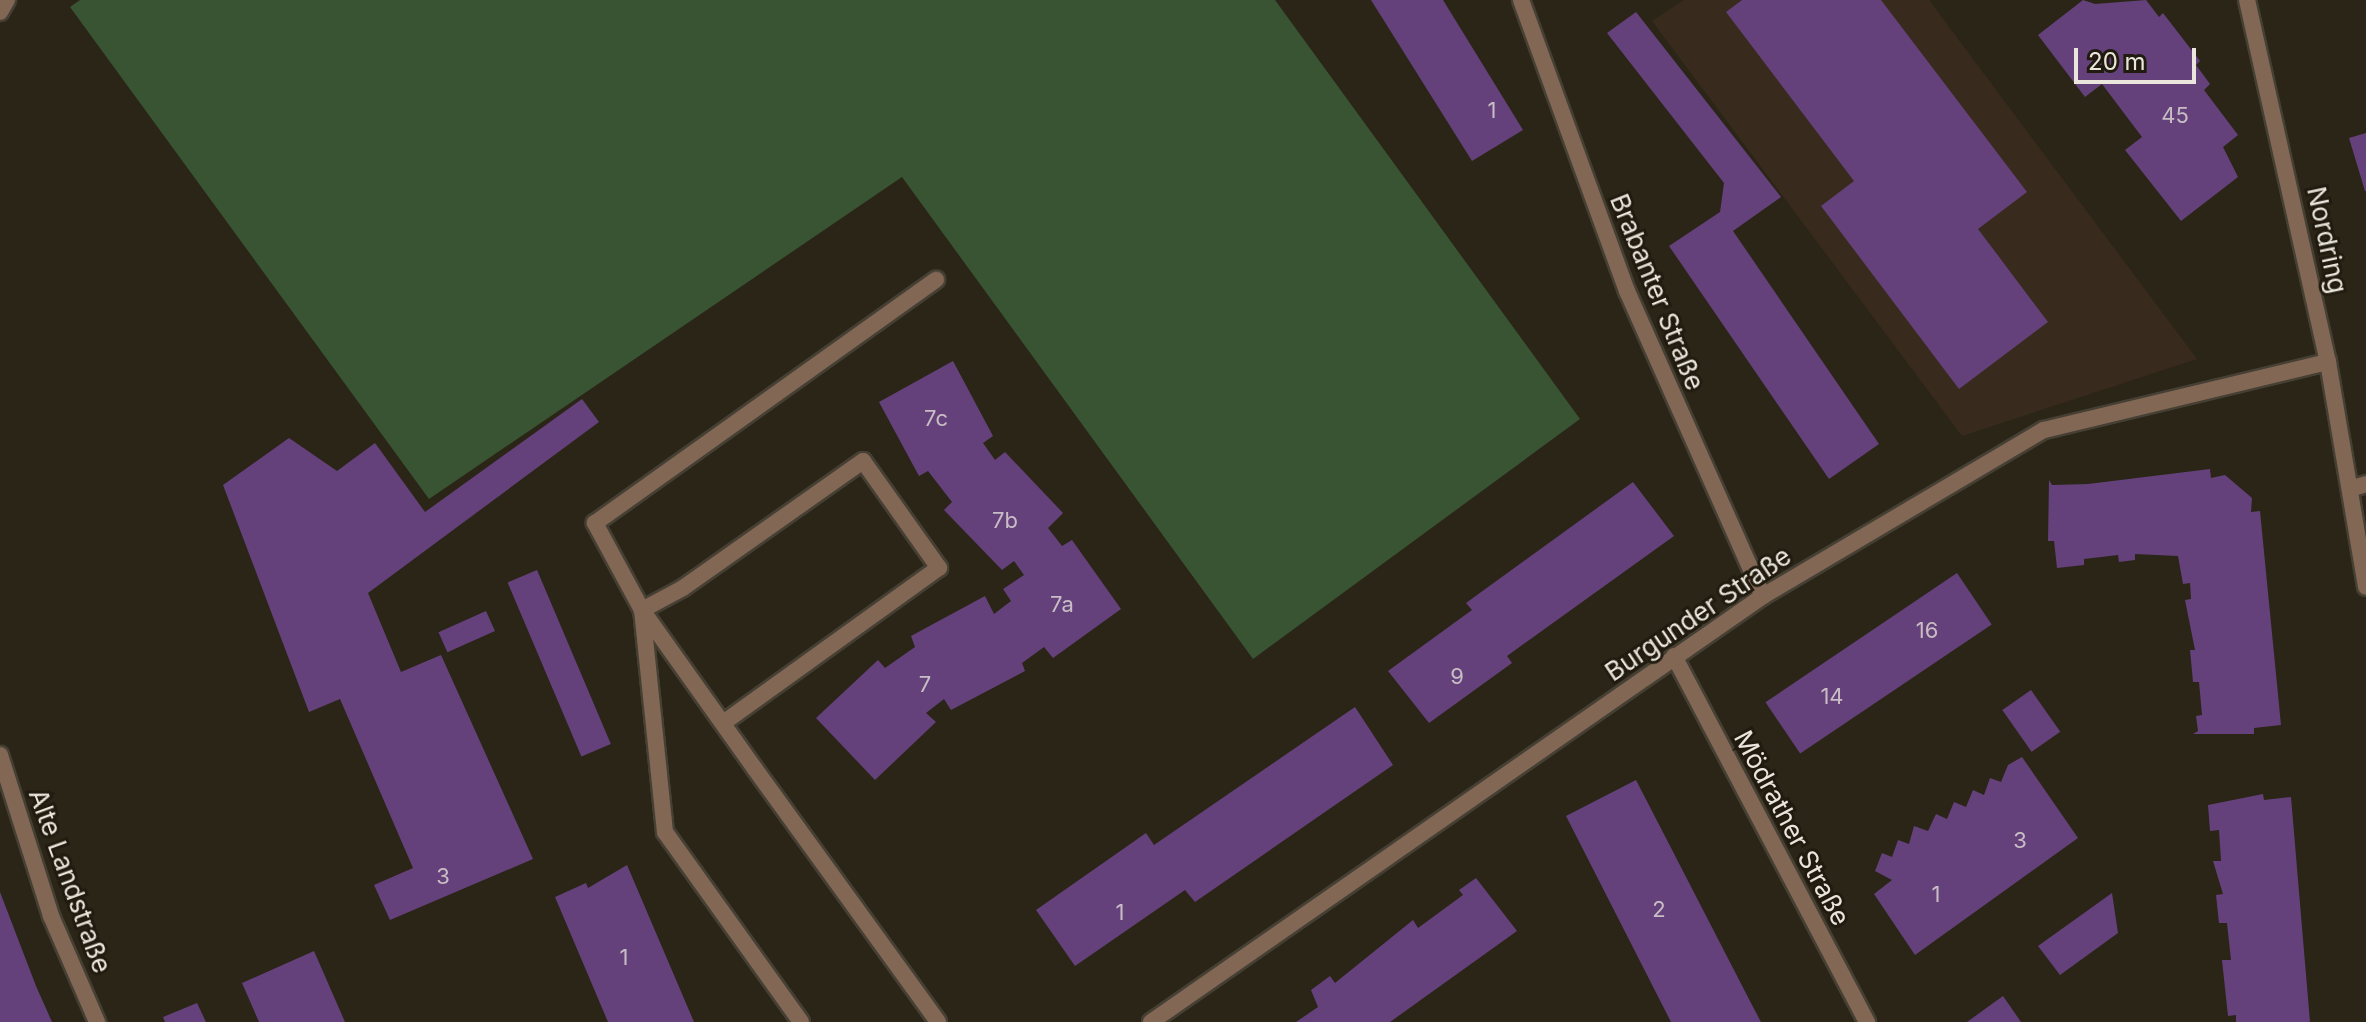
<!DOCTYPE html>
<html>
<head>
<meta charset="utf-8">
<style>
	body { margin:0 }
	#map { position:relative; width:2366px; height:1022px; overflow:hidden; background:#2b2518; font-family:Inter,sans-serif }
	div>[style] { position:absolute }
	.education>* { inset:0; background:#382a1d }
	.green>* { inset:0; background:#385432 }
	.building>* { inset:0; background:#64417b; transform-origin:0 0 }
	.roads { filter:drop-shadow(2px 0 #464034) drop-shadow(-2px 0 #464034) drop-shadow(0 2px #464034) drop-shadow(0 -2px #464034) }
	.service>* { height:16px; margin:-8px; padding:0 8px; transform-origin:8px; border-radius:8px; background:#836755 }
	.minor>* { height:16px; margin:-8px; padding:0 8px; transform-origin:8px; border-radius:8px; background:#836755 }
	span { translate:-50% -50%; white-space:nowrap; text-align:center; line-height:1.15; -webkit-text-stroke:6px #211b0f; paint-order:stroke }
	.number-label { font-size:22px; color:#c8bdc4 }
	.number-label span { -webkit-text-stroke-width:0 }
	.street-label { font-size:26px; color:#eae6dd }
	.scale { position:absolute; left:2074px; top:48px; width:122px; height:36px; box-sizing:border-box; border:4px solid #eae6dd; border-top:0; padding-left:10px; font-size:24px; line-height:28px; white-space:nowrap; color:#eae6dd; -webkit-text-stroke:6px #211b0f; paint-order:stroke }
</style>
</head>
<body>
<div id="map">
	<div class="education">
		<div style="clip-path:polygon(1684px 0,1929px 0,2197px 359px,1962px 436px,1652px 21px)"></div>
	</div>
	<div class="green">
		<div style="clip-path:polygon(80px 0,1275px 0,1580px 419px,1253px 659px,902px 177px,429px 499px,70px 7px)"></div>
	</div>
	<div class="building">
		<div style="clip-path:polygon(1371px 0,1443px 0,1523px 130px,1472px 161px)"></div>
		<div style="clip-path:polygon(1742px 0,1881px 0,2027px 192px,1978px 229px,2048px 322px,1959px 389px,1821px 206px,1854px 181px,1726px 12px)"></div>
		<div style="clip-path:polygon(2083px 0,2095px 4px,2146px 0,2159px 17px,2163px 13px,2200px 61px,2196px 65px,2210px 84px,2204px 90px,2238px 135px,2223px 147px,2238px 177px,2181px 221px,2125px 150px,2142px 137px,2102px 84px,2085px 97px,2038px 35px)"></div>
		<div style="clip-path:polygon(1636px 12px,1781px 197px,1733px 231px,1879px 444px,1829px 479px,1669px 246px,1720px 212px,1724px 183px,1607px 33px)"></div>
		<div style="clip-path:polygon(2366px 133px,2366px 191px,2365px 191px,2349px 138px)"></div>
		<div style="clip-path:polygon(953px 361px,993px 436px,983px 443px,995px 460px,1005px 452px,1063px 513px,1048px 528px,1062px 546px,1072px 540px,1121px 609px,1053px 658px,1044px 647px,1022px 663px,1025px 671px,951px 710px,944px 699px,926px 713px,936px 722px,875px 780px,816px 718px,878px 660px,885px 668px,915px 647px,911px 636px,985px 596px,994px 614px,1011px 601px,1003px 589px,1024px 575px,1014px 561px,1002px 570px,944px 510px,952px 502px,928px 471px,919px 476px,879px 402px)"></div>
		<div style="clip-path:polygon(582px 399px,599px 422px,368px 593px,401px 672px,441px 655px,533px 859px,390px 920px,374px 885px,413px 868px,340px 699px,309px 712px,223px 485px,289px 438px,337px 471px,375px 443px,425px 512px)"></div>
		<div style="clip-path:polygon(2210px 469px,2211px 478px,2225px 475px,2252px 498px,2251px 512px,2260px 511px,2281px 725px,2254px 728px,2254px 734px,2193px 734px,2198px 731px,2196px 716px,2202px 715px,2199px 682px,2193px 682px,2190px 650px,2195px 650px,2185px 600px,2191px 599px,2190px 583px,2183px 584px,2178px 556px,2135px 554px,2135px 560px,2119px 562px,2118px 555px,2084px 559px,2084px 565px,2057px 568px,2054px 541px,2048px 541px,2049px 480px,2052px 485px,2088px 484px)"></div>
		<div style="clip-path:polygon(1633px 482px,1674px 536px,1507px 656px,1512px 663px,1429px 723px,1388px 671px,1472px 610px,1466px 603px)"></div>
		<div style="left:537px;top:570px;width:189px;height:32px;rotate:67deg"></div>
		<div style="left:1957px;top:573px;width:62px;height:231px;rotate:56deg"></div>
		<div style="left:486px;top:611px;width:22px;height:52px;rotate:66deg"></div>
		<div style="left:2031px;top:690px;width:51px;height:35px;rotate:55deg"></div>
		<div style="clip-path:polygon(1355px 707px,1393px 765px,1195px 902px,1185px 890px,1075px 966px,1036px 910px,1146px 833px,1154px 845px)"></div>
		<div style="clip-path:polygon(2022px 757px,2078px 838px,1915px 955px,1874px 894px,1892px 880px,1875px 871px,1882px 853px,1892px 857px,1898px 840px,1909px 844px,1914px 826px,1928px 831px,1936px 814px,1947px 819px,1954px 802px,1966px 807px,1973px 790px,1984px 795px,1990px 778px,2001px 782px,2008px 765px)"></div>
		<div style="clip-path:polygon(1636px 780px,1752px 1005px,1761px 1022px,1671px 1022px,1566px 816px)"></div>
		<div style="clip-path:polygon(2263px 794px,2264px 800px,2291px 797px,2310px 1022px,2236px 1022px,2236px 1015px,2228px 1016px,2222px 960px,2231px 960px,2227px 923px,2219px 923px,2216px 895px,2223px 894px,2213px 861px,2221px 861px,2219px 830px,2210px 831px,2208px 805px)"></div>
		<div style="clip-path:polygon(627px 865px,694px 1022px,608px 1022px,555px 897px,586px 883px,588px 888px)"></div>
		<div style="clip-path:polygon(1476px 878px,1517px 931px,1390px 1022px,1296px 1022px,1318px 1007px,1311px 990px,1330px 976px,1335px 983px,1413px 920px,1418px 928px,1463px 895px,1459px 890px)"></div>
		<div style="clip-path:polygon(0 892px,36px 986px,52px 1022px,0 1022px)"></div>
		<div style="clip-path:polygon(2112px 893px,2118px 933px,2060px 975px,2038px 946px)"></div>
		<div style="clip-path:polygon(314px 951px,345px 1022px,259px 1022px,242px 983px)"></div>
		<div style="clip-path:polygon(2003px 996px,2021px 1022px,1967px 1022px)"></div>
		<div style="clip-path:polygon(197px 1003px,206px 1022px,165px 1022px,163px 1017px)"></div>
	</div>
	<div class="roads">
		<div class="service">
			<div style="left:0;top:12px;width:14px;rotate:-60deg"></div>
			<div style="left:2353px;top:488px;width:14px;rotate:-17deg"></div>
			<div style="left:723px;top:723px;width:266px;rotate:-35.7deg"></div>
			<div style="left:939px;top:568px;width:131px;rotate:-125.4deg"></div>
			<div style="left:863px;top:461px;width:220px;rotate:144.8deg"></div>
			<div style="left:683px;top:588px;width:47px;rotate:151.8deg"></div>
			<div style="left:642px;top:610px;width:195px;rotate:54.6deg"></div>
			<div style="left:755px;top:769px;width:312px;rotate:54.1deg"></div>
			<div style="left:801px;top:1022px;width:234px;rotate:-125.6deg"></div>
			<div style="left:665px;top:832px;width:223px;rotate:-95.9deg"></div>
			<div style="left:642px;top:610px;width:99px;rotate:-118.4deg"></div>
			<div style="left:595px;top:523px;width:419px;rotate:-35.5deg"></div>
		</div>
		<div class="minor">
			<div style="left:1521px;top:0;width:310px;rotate:70deg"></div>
			<div style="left:1627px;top:291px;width:334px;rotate:66deg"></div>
			<div style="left:2247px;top:0;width:371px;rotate:77.4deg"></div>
			<div style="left:2328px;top:362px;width:228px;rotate:80.4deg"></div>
			<div style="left:1674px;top:656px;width:414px;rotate:62.2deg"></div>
			<div style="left:0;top:755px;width:169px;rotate:72.4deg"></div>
			<div style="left:51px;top:916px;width:116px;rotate:66.5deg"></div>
			<div style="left:1151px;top:1022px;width:746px;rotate:-34.84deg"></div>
			<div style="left:1763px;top:596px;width:326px;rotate:-30.6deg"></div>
			<div style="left:2044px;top:430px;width:292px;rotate:-13.5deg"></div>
		</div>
	</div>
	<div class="number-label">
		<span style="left:1492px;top:111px">1</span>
		<span style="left:2175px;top:116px">45</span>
		<span style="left:936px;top:419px">7c</span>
		<span style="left:1005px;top:521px">7b</span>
		<span style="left:1062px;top:605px">7a</span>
		<span style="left:1927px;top:631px">16</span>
		<span style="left:1457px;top:677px">9</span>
		<span style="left:925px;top:685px">7</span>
		<span style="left:1832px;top:697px">14</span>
		<span style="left:2020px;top:841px">3</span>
		<span style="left:443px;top:877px">3</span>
		<span style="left:1936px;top:895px">1</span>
		<span style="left:1659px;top:910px">2</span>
		<span style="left:1120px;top:913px">1</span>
		<span style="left:624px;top:958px">1</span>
	</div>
	<div class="street-label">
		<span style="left:2327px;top:240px;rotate:78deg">Nordring</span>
		<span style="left:1657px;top:292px;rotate:68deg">Brabanter Straße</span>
		<span style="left:1698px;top:614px;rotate:-34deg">Burgunder Straße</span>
		<span style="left:1792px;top:828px;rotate:62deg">Mödrather Straße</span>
		<span style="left:70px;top:881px;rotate:70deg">Alte Landstraße</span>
	</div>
	<div class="scale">20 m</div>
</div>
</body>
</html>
